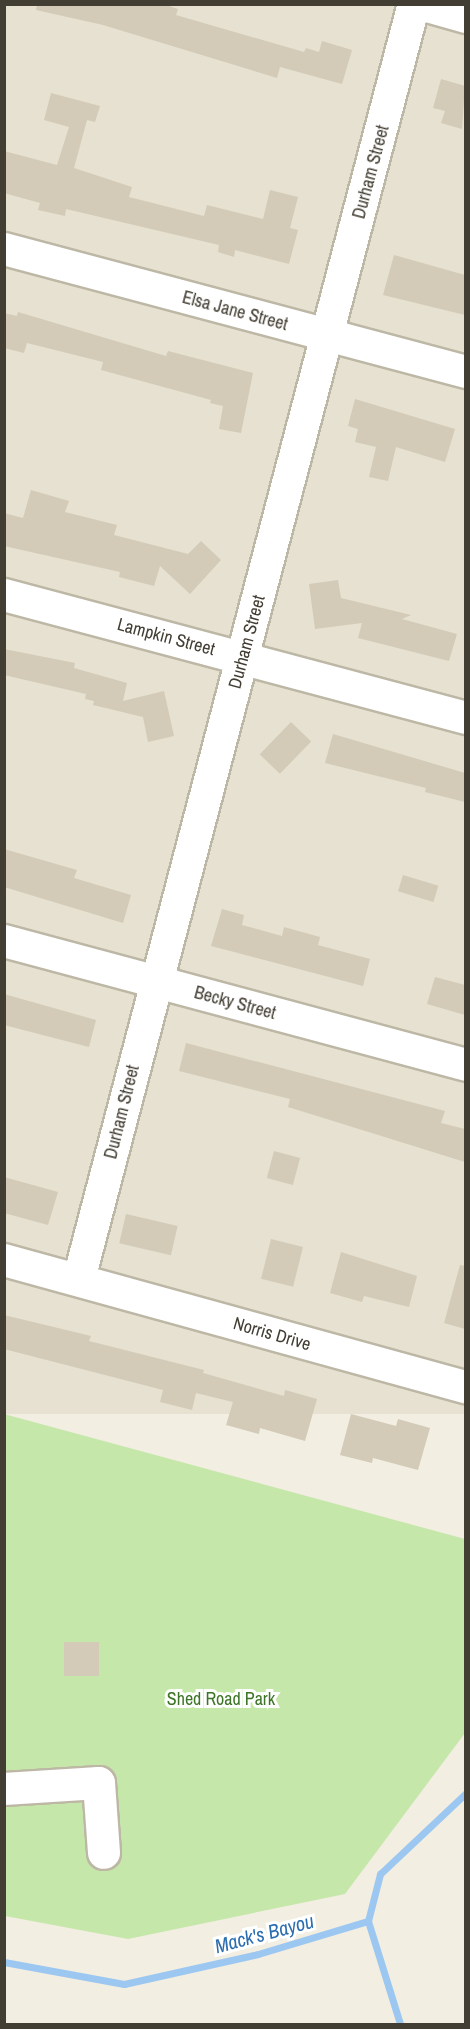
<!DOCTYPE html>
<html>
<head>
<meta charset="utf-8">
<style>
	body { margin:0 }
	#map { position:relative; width:470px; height:2029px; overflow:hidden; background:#f2eee2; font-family:"Archivo Narrow",sans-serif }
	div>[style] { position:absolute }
	.residential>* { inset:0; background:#e6e1d0; transform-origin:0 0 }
	.green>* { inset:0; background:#c6e7aa }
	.stream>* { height:7px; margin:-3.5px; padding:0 3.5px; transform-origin:3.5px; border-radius:3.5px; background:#9cc7f1 }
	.building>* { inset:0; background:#d3cbb8; transform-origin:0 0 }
	.roads { filter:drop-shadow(2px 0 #bdb7a5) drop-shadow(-2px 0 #bdb7a5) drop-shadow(0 2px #bdb7a5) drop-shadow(0 -2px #bdb7a5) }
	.minor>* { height:32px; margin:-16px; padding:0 16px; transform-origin:16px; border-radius:16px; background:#fff }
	span { translate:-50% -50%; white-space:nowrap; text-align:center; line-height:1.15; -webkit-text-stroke:6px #fff; paint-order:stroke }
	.street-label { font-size:18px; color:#433e33 }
	.park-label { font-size:18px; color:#3d7526 }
	.water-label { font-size:20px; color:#2b6daf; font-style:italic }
	.frame { position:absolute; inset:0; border:6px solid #433e33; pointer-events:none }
</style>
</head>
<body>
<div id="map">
	<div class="residential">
		<div style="left:4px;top:5px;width:461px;height:1409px"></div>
	</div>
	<div class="green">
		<div style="clip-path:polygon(4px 1414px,465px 1539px,465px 1733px,345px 1894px,128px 1939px,5px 1916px)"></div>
	</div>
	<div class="stream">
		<div style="left:368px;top:1921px;width:108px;rotate:72.7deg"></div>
		<div style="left:4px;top:1962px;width:122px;rotate:10.4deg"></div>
		<div style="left:124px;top:1984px;width:137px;rotate:-12.6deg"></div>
		<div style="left:258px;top:1954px;width:115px;rotate:-16.7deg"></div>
		<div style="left:368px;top:1921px;width:49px;rotate:-75.7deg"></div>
		<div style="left:380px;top:1874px;width:118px;rotate:-43.3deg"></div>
	</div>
	<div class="building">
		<div style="clip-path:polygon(37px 4px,163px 4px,178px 9px,176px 15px,304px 52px,306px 48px,319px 52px,322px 41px,352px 50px,342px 84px,280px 67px,277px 78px,103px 25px,36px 10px)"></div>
		<div style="clip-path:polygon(441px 79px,465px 86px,462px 129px,441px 123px,445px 111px,433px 108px)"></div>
		<div style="clip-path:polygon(51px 93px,100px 106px,95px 122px,87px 120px,74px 168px,132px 187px,129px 197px,204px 216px,207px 205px,263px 219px,270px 190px,298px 197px,290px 228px,298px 230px,289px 264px,235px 250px,234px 257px,218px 252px,219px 245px,66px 209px,65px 216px,38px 210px,40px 203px,4px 193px,4px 151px,57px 165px,69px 127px,44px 120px)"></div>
		<div style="clip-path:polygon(394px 255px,465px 275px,465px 315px,383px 295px)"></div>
		<div style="clip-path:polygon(18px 312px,166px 356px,168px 351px,253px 373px,241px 433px,219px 429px,223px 406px,210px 403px,211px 400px,101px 370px,103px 362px,27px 343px,24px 353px,4px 348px,4px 313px,17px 316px)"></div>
		<div style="clip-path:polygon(355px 399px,455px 429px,445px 462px,396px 447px,388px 481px,369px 477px,376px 447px,355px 442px,358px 429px,348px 426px)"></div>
		<div style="clip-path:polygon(31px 490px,69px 501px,65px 512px,117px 525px,114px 535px,188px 554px,201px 541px,221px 560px,190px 594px,160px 566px,154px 586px,119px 577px,120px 572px,4px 546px,4px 513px,23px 518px)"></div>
		<div style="clip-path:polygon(338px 580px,341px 598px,411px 615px,402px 619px,457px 634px,449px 661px,358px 638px,362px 623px,315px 629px,309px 584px)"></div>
		<div style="clip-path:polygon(4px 649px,75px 663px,74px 668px,127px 683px,123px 701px,164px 691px,174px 736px,148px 742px,143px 717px,93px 705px,94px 701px,85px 699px,86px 694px,4px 675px)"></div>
		<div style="left:291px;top:722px;width:28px;height:45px;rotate:44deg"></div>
		<div style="clip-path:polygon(333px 734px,465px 773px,465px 802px,425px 792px,426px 788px,325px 763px)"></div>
		<div style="clip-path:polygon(4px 849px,77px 870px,74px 878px,131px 895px,123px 923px,4px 887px)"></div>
		<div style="left:403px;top:875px;width:37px;height:17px;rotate:17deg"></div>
		<div style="clip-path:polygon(222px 909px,244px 915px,242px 925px,282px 936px,284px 927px,320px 937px,318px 945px,370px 959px,363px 986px,211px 946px)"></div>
		<div style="clip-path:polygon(435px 977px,465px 985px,465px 1015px,427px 1004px)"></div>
		<div style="clip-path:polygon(4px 994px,96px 1020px,89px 1047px,4px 1025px)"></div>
		<div style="clip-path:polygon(186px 1043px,445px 1111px,441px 1123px,465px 1129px,465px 1162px,288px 1107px,290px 1099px,179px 1071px)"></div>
		<div style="left:274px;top:1151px;width:27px;height:28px;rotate:15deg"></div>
		<div style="clip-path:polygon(4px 1177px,58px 1192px,48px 1225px,4px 1213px)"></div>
		<div style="left:126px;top:1214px;width:53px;height:30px;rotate:13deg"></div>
		<div style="left:271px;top:1239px;width:33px;height:41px;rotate:14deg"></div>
		<div style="clip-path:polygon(341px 1252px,417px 1276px,409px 1307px,364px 1296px,362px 1302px,330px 1293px)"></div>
		<div style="clip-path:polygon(460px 1265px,465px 1266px,465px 1329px,444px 1323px)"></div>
		<div style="clip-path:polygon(4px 1315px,91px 1336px,89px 1341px,204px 1370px,203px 1373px,284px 1396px,285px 1390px,317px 1399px,305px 1441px,260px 1428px,259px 1434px,226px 1425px,233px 1402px,196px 1393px,192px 1410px,160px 1402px,163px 1390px,4px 1349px)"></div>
		<div style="clip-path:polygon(351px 1414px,396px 1426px,398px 1419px,430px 1428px,418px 1470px,373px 1458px,372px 1463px,340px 1455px)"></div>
		<div style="left:64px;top:1642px;width:35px;height:34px"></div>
	</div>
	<div class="roads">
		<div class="minor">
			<div style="left:420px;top:4px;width:48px;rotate:15.8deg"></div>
			<div style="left:4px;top:249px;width:478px;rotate:14.9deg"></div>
			<div style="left:4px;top:595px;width:478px;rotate:14.9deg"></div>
			<div style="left:4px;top:941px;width:478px;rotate:15deg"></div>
			<div style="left:4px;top:1260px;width:479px;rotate:15.4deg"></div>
			<div style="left:79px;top:1279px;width:1318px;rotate:-75.28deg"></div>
			<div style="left:4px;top:1789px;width:95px;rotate:-3.6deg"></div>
			<div style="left:99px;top:1783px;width:70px;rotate:85.9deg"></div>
		</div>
	</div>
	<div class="street-label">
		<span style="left:371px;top:172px;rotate:-75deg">Durham Street</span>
		<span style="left:235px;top:311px;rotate:15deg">Elsa Jane Street</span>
		<span style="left:166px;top:637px;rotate:15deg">Lampkin Street</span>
		<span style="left:247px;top:642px;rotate:-75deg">Durham Street</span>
		<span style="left:235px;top:1003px;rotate:15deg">Becky Street</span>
		<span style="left:122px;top:1112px;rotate:-76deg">Durham Street</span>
		<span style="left:272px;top:1334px;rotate:16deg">Norris Drive</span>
	</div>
	<div class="park-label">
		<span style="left:221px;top:1699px">Shed Road Park</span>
	</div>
	<div class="water-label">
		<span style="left:264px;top:1933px;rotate:-15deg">Mack's Bayou</span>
	</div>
	<div class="frame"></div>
</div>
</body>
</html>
